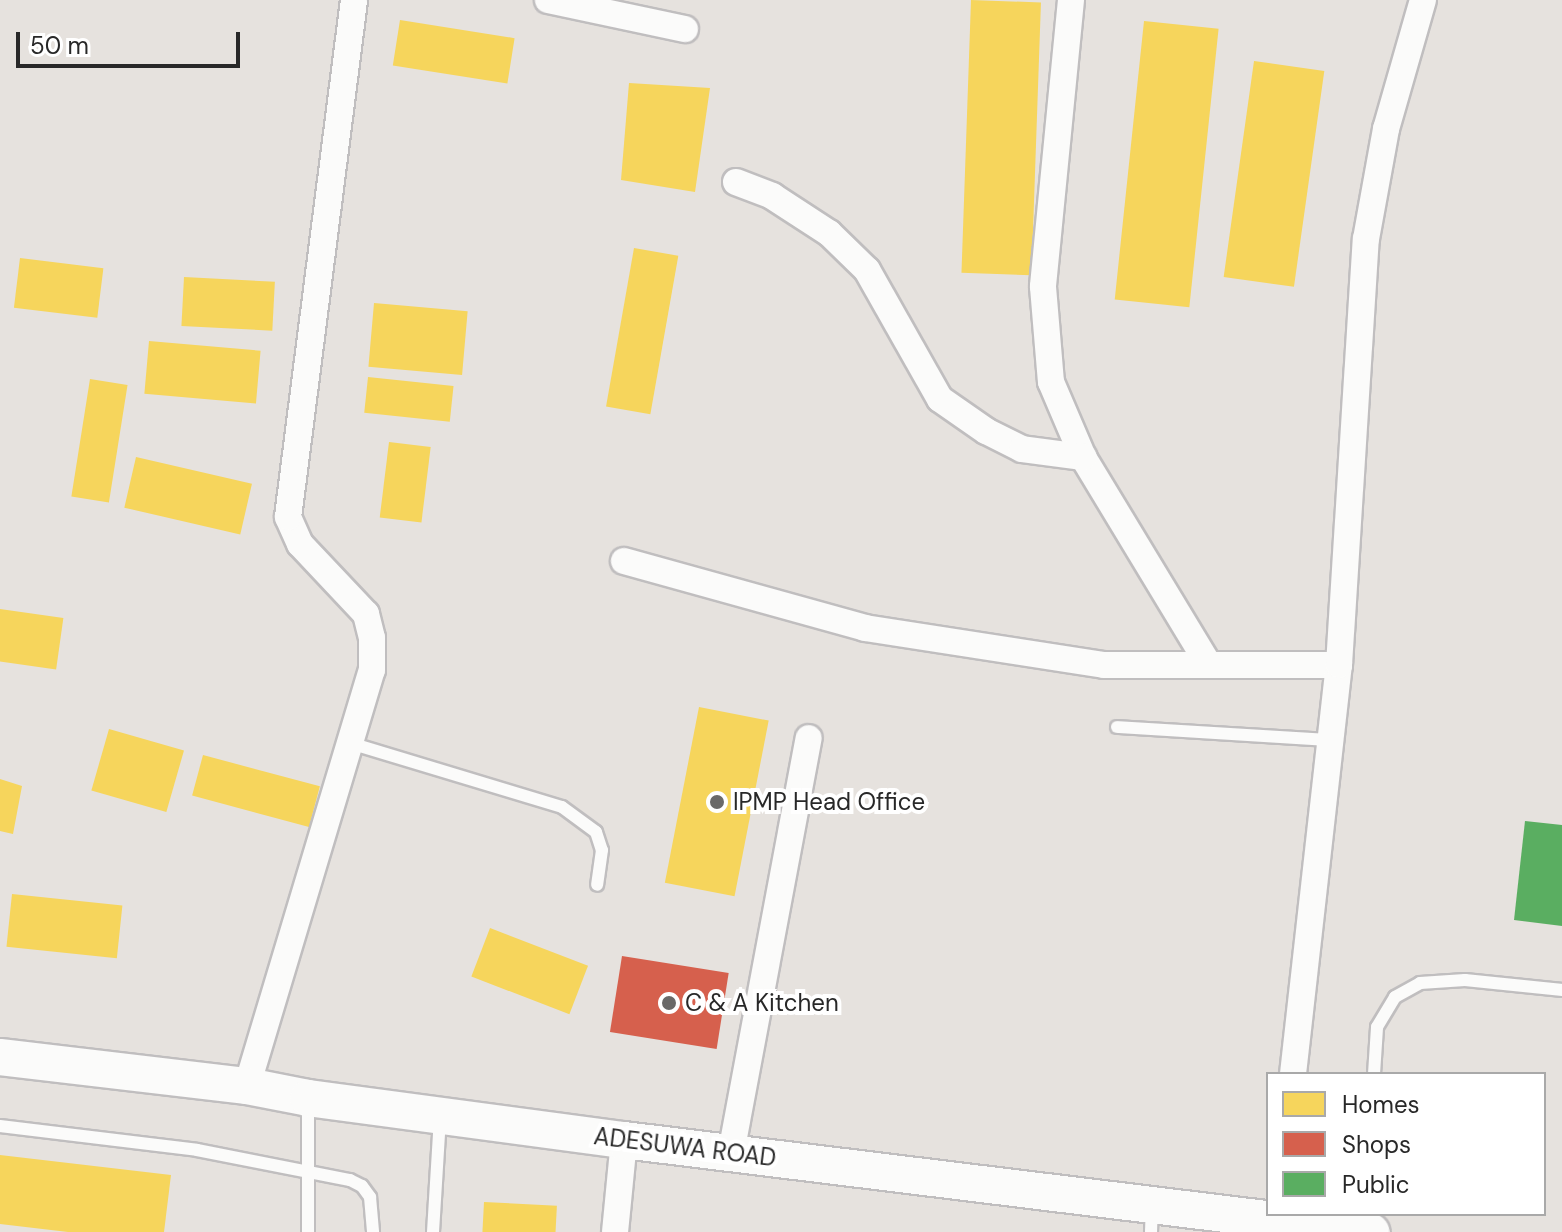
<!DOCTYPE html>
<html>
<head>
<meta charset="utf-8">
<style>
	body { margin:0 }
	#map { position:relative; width:1562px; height:1232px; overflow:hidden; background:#e6e2de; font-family:"DM Sans",sans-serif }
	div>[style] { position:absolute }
	.homes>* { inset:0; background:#f6d55c; transform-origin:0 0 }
	.shops>* { inset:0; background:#d6604d; transform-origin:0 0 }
	.public>* { inset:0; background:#5aae61 }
	.roads { filter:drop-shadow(2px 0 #c0bebf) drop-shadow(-2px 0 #c0bebf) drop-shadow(0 2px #c0bebf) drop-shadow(0 -2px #c0bebf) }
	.lane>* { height:12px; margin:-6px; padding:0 6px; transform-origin:6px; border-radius:6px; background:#fbfbfa }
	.street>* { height:26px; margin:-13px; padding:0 13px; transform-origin:13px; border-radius:13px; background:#fbfbfa }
	.secondary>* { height:36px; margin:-18px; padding:0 18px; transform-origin:18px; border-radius:18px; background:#fbfbfa }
	.dots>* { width:22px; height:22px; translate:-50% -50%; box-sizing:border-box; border:4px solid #fff; border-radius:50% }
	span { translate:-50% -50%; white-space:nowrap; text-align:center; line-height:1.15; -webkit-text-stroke:8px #fff; paint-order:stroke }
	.poi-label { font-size:24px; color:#282828 }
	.left { translate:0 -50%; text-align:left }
	.street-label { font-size:24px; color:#282828 }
	.legend { position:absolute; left:1266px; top:1072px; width:280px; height:144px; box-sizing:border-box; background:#fff; border:2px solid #a9a9a9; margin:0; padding:10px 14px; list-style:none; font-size:24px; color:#282828 }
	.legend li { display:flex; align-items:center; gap:16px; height:40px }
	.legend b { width:40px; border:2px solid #a9a9a9 }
	.scale { position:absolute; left:16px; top:32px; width:224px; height:36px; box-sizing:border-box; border:4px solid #282828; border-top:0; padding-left:10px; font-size:24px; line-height:28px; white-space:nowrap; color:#282828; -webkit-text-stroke:6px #fff; paint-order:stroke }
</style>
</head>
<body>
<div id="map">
	<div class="homes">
		<div style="left:971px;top:0;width:70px;height:273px;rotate:2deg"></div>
		<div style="left:400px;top:20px;width:116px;height:46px;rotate:9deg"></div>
		<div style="left:1144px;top:21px;width:75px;height:280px;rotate:6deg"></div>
		<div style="left:1254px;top:61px;width:71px;height:218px;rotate:8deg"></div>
		<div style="clip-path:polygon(629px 83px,710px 88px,695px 192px,621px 180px)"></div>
		<div style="left:634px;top:248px;width:45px;height:161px;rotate:10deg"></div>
		<div style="left:20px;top:258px;width:84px;height:50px;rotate:7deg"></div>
		<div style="left:184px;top:277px;width:91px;height:49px;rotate:3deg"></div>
		<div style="left:374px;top:303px;width:94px;height:64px;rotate:5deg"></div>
		<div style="left:149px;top:341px;width:112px;height:53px;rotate:5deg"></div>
		<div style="left:368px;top:377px;width:86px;height:36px;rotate:6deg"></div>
		<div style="left:90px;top:379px;width:38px;height:119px;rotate:9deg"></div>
		<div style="left:389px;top:442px;width:42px;height:76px;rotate:7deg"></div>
		<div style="left:136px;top:457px;width:119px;height:52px;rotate:13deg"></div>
		<div style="left:0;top:609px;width:64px;height:52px;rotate:8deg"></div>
		<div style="left:699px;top:707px;width:71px;height:179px;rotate:11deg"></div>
		<div style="left:109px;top:729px;width:78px;height:64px;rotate:16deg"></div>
		<div style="left:203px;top:755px;width:121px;height:42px;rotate:15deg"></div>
		<div style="clip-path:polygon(0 779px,22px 786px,13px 834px,0 831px)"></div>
		<div style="left:12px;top:894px;width:111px;height:53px;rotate:6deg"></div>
		<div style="left:490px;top:928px;width:105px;height:52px;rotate:21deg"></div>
		<div style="clip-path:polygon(0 1155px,171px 1175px,164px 1232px,68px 1232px,0 1224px)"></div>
		<div style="left:484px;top:1202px;width:73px;height:30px;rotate:3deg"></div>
	</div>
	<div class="shops">
		<div style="left:622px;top:956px;width:108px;height:77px;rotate:9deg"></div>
	</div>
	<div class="public">
		<div style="clip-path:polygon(1525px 821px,1562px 825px,1562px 926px,1514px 920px)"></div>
	</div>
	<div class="roads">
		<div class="lane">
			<div style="left:1117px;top:727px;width:214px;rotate:3.5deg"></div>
			<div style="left:350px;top:743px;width:221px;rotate:16.8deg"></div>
			<div style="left:562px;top:807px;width:42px;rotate:36.3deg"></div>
			<div style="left:596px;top:832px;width:19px;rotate:72deg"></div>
			<div style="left:602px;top:850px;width:35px;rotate:98deg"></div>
			<div style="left:1374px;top:1074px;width:47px;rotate:-86.3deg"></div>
			<div style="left:1377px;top:1027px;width:35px;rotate:-59deg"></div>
			<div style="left:1395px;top:997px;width:29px;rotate:-29deg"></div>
			<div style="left:1420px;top:983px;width:45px;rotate:-3.8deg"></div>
			<div style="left:1465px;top:980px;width:98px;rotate:5.9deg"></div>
			<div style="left:0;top:1126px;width:198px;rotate:6.9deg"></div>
			<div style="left:197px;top:1150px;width:156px;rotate:11.1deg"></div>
			<div style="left:350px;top:1180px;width:13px;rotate:27deg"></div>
			<div style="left:362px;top:1186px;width:14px;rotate:54deg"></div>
			<div style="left:370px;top:1197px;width:35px;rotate:85deg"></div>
			<div style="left:308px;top:1232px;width:129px;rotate:-90deg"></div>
			<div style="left:433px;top:1232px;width:113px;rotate:-86.5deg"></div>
			<div style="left:1151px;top:1232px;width:25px;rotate:-88deg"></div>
		</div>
		<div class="street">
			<div style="left:548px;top:0;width:140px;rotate:12deg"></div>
			<div style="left:1071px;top:0;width:288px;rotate:95.6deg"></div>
			<div style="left:1043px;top:287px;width:95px;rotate:85.2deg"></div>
			<div style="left:1051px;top:382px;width:82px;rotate:66.9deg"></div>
			<div style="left:1083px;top:457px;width:240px;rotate:58.8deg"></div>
			<div style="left:736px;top:182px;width:39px;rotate:21deg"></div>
			<div style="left:772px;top:196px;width:68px;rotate:33deg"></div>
			<div style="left:829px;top:233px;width:53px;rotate:44.2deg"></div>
			<div style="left:867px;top:270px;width:148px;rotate:60.5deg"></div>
			<div style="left:940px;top:399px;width:56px;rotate:34.8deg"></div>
			<div style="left:986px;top:431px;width:40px;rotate:26.6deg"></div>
			<div style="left:1022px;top:449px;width:62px;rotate:7.5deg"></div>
			<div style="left:624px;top:561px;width:250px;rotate:15.5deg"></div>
			<div style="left:865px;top:628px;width:242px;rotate:8.8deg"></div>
			<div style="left:1104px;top:665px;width:235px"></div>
			<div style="left:1293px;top:1074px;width:412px;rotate:-83.6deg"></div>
			<div style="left:1339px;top:665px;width:427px;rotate:-86.4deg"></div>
			<div style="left:1366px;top:239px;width:112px;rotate:-79.7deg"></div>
			<div style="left:1386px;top:129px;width:134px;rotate:-74deg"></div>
			<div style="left:247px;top:1086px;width:434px;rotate:-73.3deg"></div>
			<div style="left:372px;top:670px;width:32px;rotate:-90deg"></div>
			<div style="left:372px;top:638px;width:25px;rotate:-104deg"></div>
			<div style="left:366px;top:614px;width:96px;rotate:-133.3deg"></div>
			<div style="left:300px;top:544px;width:30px;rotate:-114deg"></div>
			<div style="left:288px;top:517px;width:521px;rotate:-82.72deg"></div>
			<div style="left:731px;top:1153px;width:422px;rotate:-79.4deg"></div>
			<div style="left:615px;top:1232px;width:92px;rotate:-84.4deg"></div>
		</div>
		<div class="secondary">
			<div style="left:0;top:1057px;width:249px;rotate:6.7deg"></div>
			<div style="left:247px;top:1086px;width:62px;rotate:11.1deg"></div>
			<div style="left:308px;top:1098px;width:319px;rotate:7.6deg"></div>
			<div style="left:624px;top:1140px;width:753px;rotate:7.02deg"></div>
		</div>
	</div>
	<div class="dots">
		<div style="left:717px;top:802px;background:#6a6968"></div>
		<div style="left:669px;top:1003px;background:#6a6968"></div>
	</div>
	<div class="poi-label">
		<span class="left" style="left:733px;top:802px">IPMP Head Office</span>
		<span class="left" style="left:685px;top:1003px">C &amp; A Kitchen</span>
	</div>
	<div class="street-label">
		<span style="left:685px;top:1147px;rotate:7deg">ADESUWA ROAD</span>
	</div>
	<ul class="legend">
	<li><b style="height:22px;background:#f6d55c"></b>Homes</li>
	<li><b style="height:22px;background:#d6604d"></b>Shops</li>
	<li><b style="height:22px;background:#5aae61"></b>Public</li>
	</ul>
	<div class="scale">50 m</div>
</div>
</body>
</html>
